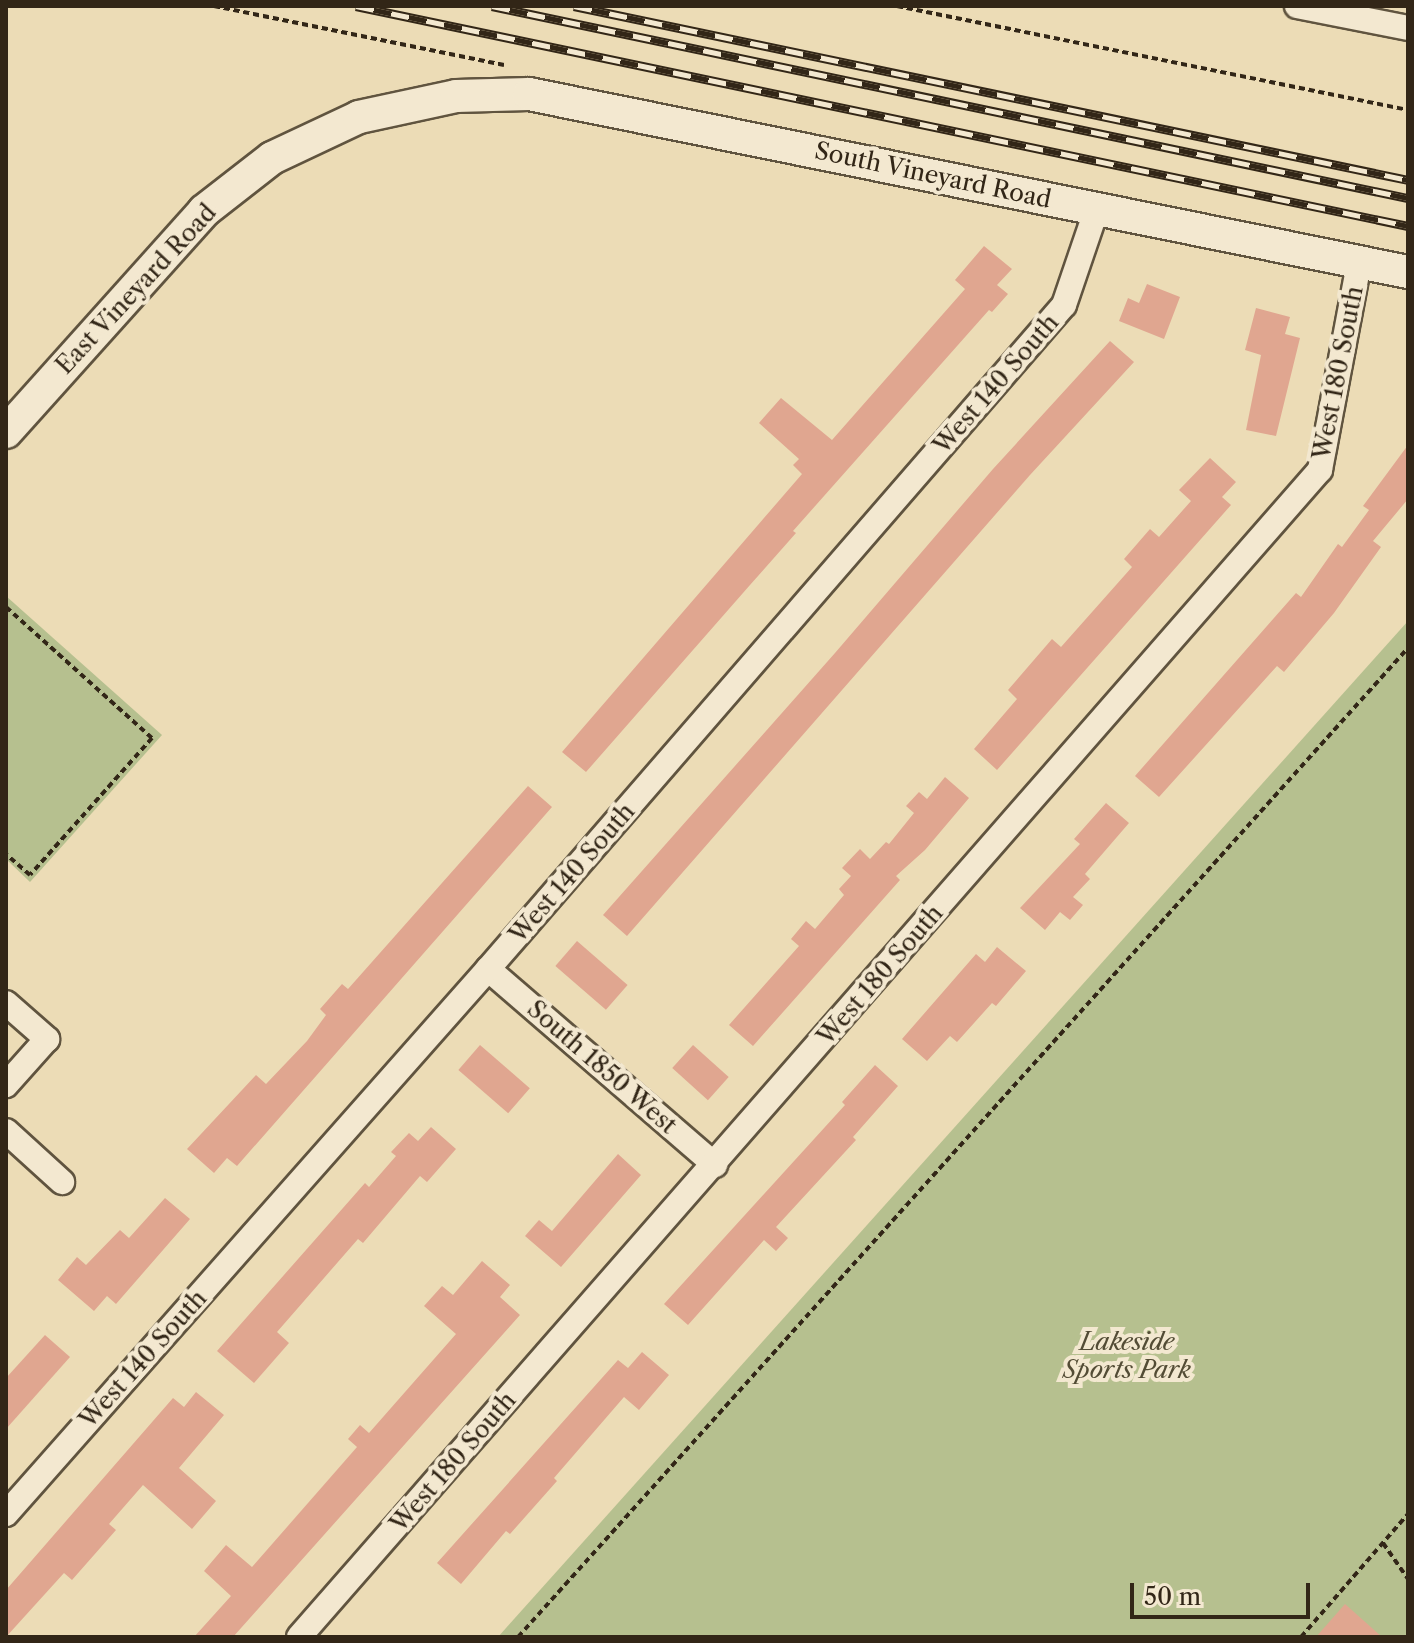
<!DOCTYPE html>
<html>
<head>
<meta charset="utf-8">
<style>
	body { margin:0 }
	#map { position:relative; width:1414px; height:1643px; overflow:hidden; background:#ecdcb6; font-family:"Libre Caslon Text",serif }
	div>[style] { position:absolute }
	.green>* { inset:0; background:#b6c08f }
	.building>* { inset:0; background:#e0a690; transform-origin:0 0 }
	.path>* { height:4px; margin-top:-2px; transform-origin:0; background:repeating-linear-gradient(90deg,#322617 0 6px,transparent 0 10px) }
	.roads { filter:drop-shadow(2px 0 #60543f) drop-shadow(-2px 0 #60543f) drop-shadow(0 2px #60543f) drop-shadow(0 -2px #60543f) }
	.minor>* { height:24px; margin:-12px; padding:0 12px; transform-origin:12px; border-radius:12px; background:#f3e8d0 }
	.tertiary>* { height:32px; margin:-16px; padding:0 16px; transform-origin:16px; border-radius:16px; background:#f3e8d0 }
	.rail>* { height:9px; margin-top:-4.5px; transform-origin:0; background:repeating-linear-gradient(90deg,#f3e8d0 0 18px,#322617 0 36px); box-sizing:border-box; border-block:2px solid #322617 }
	span { translate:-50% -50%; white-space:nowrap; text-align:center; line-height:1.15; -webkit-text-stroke:8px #f3e8d0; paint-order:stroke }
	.street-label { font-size:24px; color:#322617 }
	.park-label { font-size:24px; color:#534c35; font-style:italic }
	.frame { position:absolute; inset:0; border:8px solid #322617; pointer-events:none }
	.scale { position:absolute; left:1130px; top:1583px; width:180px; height:36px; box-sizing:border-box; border:4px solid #322617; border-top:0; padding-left:10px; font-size:24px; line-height:28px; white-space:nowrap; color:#322617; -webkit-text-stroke:6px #f3e8d0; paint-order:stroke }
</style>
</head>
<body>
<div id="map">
	<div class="green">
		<div style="clip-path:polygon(6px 596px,162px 735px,30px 882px,6px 859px)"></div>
		<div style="clip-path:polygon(1408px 621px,1408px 1637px,498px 1637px)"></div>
	</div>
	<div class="building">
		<div style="clip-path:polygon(984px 246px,1012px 269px,997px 285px,1008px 294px,992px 312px,989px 310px,793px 531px,796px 533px,750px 585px,586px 772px,562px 752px,802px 474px,793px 465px,799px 459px,759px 423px,781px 398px,832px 440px,965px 289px,955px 280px)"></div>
		<div style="clip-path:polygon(1147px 284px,1180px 297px,1164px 339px,1119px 321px,1128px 298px,1139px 303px)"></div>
		<div style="clip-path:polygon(1256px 308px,1290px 317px,1285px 334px,1300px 338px,1276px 436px,1246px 430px,1261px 355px,1245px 350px)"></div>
		<div style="clip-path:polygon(1110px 341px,1134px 362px,1030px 475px,627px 936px,603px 915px,835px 653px,993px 469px)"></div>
		<div style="clip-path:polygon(1408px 445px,1408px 499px,1373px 541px,1381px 547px,1334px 613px,1284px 672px,1277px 666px,1159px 797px,1135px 776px,1296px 593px,1301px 597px,1338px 544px,1342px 547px,1369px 510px,1363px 506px)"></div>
		<div style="clip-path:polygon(1210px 458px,1236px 482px,1222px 497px,1231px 505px,997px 770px,974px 749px,1017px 699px,1008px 690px,1052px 639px,1061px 647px,1132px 567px,1124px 559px,1150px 529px,1159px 537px,1191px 501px,1179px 490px)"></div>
		<div style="clip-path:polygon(945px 777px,969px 798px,925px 850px,896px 876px,900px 880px,753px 1046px,729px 1025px,799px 946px,791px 939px,806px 921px,815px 929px,844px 895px,839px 889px,851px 876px,842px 868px,860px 849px,870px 859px,886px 842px,889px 844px,914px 813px,906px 806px,919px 792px,927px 799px)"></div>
		<div style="clip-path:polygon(528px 786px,552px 807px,237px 1166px,227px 1158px,214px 1173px,187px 1149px,256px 1075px,266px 1084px,307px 1041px,326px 1015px,320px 1009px,342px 984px,348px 989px)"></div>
		<div style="clip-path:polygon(1106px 803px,1129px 823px,1085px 874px,1090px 879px,1073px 897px,1083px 905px,1070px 920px,1060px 912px,1045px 930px,1020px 908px,1080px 844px,1074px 839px)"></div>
		<div style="left:577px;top:941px;width:67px;height:33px;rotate:41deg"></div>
		<div style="clip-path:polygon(997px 947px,1026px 971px,996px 1006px,992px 1003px,957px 1042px,950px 1036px,927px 1061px,902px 1039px,976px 954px,985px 962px)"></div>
		<div style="left:480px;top:1045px;width:66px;height:33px;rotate:41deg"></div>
		<div style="left:693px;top:1045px;width:48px;height:31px;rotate:42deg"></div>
		<div style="clip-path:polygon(875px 1065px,898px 1086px,853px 1137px,856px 1140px,776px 1227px,788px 1238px,776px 1251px,764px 1240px,688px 1325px,664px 1304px,845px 1105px,842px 1102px)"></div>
		<div style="clip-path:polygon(431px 1127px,456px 1149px,427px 1182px,420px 1176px,363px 1243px,358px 1239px,277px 1332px,289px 1343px,254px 1383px,217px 1351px,365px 1183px,369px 1187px,396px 1156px,391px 1152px,409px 1133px,418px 1141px)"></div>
		<div style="clip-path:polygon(618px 1154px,641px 1175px,561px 1267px,525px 1236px,539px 1220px,552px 1231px)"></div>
		<div style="clip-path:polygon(165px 1198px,190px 1219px,116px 1304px,107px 1296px,94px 1311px,58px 1280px,77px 1257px,86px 1265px,120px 1230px,129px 1238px)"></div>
		<div style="clip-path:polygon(482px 1261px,510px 1285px,500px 1297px,520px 1315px,233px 1637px,194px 1637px,231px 1596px,204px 1571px,226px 1545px,252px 1567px,357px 1447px,348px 1439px,360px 1425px,369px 1433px,456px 1334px,424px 1306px,442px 1286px,453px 1295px)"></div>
		<div style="clip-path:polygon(45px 1335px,70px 1357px,6px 1429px,6px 1378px)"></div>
		<div style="clip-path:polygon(642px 1352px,669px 1375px,639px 1410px,624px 1397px,554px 1478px,557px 1481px,510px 1534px,506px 1531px,461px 1584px,437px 1563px,618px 1360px,628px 1368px)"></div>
		<div style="clip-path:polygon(196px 1392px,224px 1415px,179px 1468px,216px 1501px,192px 1529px,143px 1485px,109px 1524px,116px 1530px,72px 1580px,64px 1573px,6px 1637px,6px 1590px,173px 1398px,184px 1407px)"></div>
		<div style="clip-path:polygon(1345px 1604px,1382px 1637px,1316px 1637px)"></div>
	</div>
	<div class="path">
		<div style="left:214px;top:6px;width:296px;rotate:11.5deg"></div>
		<div style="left:897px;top:6px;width:521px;rotate:11.5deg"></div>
		<div style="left:6px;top:607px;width:196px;rotate:41.9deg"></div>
		<div style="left:152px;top:738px;width:183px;rotate:131.7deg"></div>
		<div style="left:30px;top:875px;width:32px;rotate:-139deg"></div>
		<div style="left:1383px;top:1543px;width:44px;rotate:55.2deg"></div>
		<div style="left:518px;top:1637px;width:1330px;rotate:-48.02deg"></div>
		<div style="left:1301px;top:1637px;width:163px;rotate:-49deg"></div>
	</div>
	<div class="roads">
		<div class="minor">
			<div style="left:1297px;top:6px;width:113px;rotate:11.2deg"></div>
			<div style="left:488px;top:969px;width:300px;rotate:40.8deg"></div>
			<div style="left:6px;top:1003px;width:55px;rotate:41.3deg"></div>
			<div style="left:47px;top:1039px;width:62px;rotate:131.7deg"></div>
			<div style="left:6px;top:1131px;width:76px;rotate:42.3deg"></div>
			<div style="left:6px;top:1514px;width:728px;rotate:-48.51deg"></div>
			<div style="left:488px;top:969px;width:879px;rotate:-49.06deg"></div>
			<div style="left:1064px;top:305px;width:102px;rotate:-71.2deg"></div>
			<div style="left:299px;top:1637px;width:1551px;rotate:-48.82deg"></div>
			<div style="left:1320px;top:470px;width:211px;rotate:-79.3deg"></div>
		</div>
		<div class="tertiary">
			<div style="left:6px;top:432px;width:297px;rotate:-48.1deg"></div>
			<div style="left:204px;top:211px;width:86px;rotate:-37.9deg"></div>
			<div style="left:272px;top:158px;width:96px;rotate:-25.2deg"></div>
			<div style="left:359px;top:117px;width:99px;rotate:-12.2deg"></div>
			<div style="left:456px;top:96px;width:73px;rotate:-1.6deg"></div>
			<div style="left:529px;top:94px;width:897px;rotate:11.45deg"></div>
		</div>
	</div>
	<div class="rail">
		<div style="left:356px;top:6px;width:1075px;rotate:11.81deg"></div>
		<div style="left:492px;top:6px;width:936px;rotate:11.84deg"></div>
		<div style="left:574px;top:6px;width:852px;rotate:11.78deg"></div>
	</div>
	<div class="street-label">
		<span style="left:933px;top:175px;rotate:12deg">South Vineyard Road</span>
		<span style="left:136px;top:289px;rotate:-47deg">East Vineyard Road</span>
		<span style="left:1338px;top:373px;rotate:-79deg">West 180 South</span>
		<span style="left:996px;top:384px;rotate:-49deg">West 140 South</span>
		<span style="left:572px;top:873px;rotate:-49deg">West 140 South</span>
		<span style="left:880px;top:975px;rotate:-49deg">West 180 South</span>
		<span style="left:602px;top:1067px;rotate:41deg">South 1850 West</span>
		<span style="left:143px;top:1359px;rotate:-48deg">West 140 South</span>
		<span style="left:453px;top:1462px;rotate:-49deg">West 180 South</span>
	</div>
	<div class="park-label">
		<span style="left:1127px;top:1356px">Lakeside<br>Sports Park</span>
	</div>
	<div class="frame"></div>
	<div class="scale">50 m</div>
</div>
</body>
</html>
